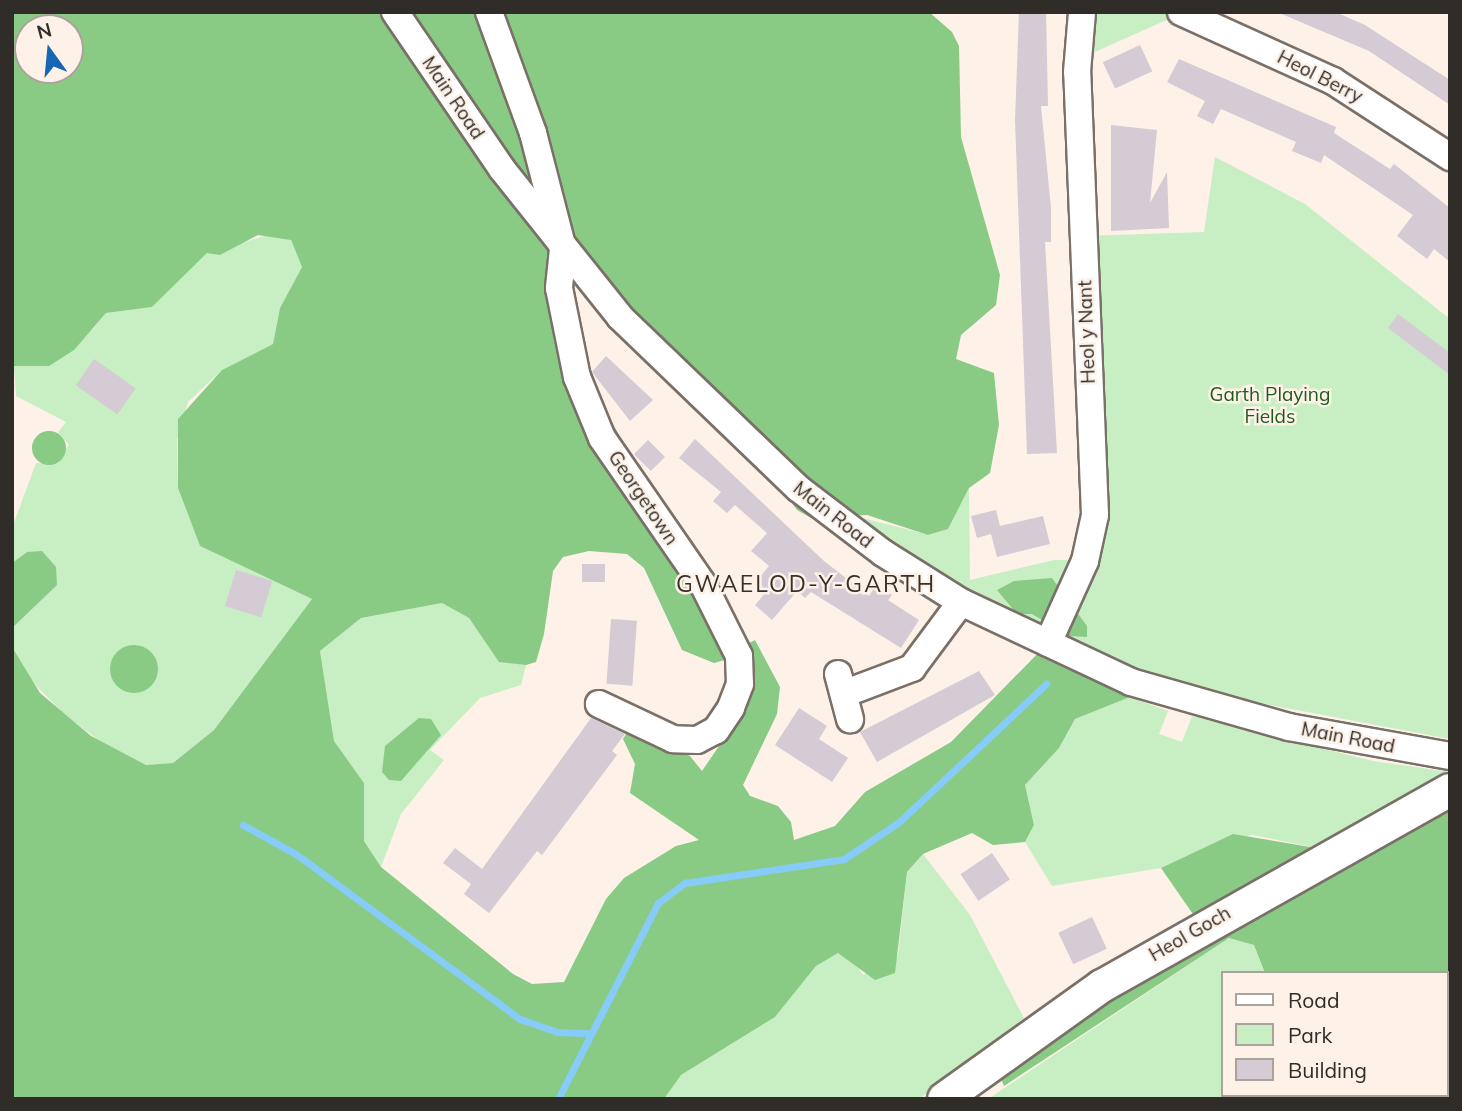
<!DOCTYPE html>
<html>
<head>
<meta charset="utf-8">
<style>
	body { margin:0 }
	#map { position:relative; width:1462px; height:1111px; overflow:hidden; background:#fdf1e8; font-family:Mulish,sans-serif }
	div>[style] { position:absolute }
	.green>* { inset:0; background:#c8efc4 }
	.forest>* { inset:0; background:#89ca85 }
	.round { border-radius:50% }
	.stream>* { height:7px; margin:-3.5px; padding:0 3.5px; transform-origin:3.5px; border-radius:3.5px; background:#87ccf8 }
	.building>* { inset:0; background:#d5cbd5; transform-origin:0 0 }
	.roads { filter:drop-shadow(2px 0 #7a7068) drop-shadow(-2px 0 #7a7068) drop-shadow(0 2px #7a7068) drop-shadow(0 -2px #7a7068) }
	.minor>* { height:26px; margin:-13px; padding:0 13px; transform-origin:13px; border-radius:13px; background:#fff }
	.tertiary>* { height:32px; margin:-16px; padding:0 16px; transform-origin:16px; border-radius:16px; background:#fff }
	span { translate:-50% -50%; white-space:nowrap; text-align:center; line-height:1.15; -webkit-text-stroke:5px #fdf1e8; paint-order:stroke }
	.street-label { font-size:19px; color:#302c28 }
	.park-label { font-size:19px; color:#1c5c1b }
	.quarter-label { font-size:23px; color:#382f28; letter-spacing:2px }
	.frame { position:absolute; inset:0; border:14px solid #302c28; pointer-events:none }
	.legend { position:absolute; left:1221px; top:971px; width:228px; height:126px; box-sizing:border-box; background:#fdf1e8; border:2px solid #aba29b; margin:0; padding:9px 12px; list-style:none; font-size:21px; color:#302c28 }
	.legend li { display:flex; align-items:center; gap:14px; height:35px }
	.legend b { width:35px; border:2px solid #aba29b }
	.north { position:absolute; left:14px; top:14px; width:70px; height:70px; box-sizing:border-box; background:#fdf1e8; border:2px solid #aba29b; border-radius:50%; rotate:345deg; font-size:19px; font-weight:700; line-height:28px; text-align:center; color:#302c28 }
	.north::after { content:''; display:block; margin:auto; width:24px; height:32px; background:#1666b5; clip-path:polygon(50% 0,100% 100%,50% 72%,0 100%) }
</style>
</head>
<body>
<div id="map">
	<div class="green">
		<div style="clip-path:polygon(1082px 12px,1181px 12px,1182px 13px,1077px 60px)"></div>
		<div style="clip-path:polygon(1215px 157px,1305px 204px,1450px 319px,1450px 739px,1239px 699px,1126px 666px,948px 594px,958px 582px,851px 515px,929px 535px,948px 529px,969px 488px,970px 580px,1054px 560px,1085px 560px,1083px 236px,1204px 232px)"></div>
		<div style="clip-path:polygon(275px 233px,291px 240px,302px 267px,280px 308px,273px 344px,222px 370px,188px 402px,177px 440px,178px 488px,200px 546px,312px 599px,214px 730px,173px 763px,146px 765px,119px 756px,63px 713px,23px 672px,12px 647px,12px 628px,22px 612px,57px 585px,27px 552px,12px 563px,12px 528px,36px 463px,54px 463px,69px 445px,58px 432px,66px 422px,16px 396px,14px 366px,93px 329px,106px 313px,152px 307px,207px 253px)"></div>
		<div style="clip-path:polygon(442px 603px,469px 618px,499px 661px,526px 665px,521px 685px,480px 698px,430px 750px,444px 760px,401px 814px,381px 867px,364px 841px,364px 783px,334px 741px,320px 651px,361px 618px)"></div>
		<div style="clip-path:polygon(1130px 697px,1168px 711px,1159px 734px,1182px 742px,1192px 716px,1373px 761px,1450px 772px,1450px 779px,1322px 849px,1253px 835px,1218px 841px,1161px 868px,1052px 886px,1025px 842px,1034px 825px,1025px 785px,1059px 748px,1075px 719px)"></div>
		<div style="clip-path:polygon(923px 854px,970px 915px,1024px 1018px,919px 1099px,664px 1099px,681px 1075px,775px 1017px,816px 966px,838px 953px,852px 958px,863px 975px,898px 955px,907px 872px)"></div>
		<div style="clip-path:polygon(1229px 938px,1254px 945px,1265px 973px,1222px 973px,1222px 1095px,1285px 1095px,1281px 1099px,988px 1099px)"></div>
	</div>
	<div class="forest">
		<div style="clip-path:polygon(evenodd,12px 12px,929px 12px,952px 32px,959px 46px,961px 137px,1000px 275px,996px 305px,961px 335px,956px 359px,994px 373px,999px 425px,990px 473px,969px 488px,948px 529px,928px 535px,867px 515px,811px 518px,797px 510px,746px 441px,564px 250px,575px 337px,600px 400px,739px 656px,714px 663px,682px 650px,644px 568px,627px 554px,589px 551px,563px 557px,553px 571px,544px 634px,536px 662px,526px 665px,499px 662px,469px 618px,442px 603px,361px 618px,320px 651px,334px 741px,364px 783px,364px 841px,381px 867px,513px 974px,532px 984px,564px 982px,606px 899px,624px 878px,676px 846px,699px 840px,630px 793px,635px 764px,623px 739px,628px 731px,690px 756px,702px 771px,749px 702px,755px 680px,749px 643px,755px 640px,780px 687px,777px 714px,743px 785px,750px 796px,778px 806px,791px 822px,794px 840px,835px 826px,865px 792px,951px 742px,1048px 643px,1131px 682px,1130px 697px,1075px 719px,1059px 748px,1025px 785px,1034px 825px,1025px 842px,993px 845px,972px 833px,923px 854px,907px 872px,895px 973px,875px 980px,838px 953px,816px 966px,775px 1017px,681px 1075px,664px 1099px,12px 1099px,12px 647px,40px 693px,91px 736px,146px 765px,173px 763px,214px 730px,312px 599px,200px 546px,178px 488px,178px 419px,222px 370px,273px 344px,280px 308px,302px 267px,291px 240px,258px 235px,220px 255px,207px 253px,152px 307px,106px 313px,74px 350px,49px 366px,12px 366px,12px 12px,28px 28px,70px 28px,70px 70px,28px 70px,28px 28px)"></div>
		<div class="round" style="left:32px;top:431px;width:34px;height:34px"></div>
		<div style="clip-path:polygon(42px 551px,56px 567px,57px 585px,12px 628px,12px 563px,27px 552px)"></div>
		<div style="clip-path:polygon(1052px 578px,1087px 626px,1087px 637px,1069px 636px,1032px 614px,1017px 614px,997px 590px,1014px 581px)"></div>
		<div class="round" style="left:110px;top:645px;width:48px;height:48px"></div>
		<div style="clip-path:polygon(419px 718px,431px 719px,441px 735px,401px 781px,389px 780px,382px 772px,385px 746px)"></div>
		<div style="clip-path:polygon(1450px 796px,1450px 1099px,1281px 1099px,1446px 1095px,1446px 973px,1265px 973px,1254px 945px,1229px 938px,1004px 1086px,996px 1066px)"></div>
		<div style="clip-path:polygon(1233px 834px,1322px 849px,1195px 917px,1161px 868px)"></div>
	</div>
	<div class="stream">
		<div style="left:243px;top:825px;width:60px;rotate:28.7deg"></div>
		<div style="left:296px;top:854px;width:278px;rotate:36.4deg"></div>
		<div style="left:520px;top:1019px;width:39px;rotate:19deg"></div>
		<div style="left:557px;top:1032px;width:34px;rotate:2deg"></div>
		<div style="left:558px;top:1099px;width:220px;rotate:-63deg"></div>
		<div style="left:658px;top:903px;width:34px;rotate:-37deg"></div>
		<div style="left:685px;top:883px;width:161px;rotate:-8.6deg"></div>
		<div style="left:844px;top:859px;width:66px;rotate:-33.9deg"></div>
		<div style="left:899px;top:822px;width:202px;rotate:-43.2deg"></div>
	</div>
	<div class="building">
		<div style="clip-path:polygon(1019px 12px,1046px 12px,1048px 106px,1041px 106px,1051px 208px,1051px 242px,1045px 242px,1057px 453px,1027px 454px,1015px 120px)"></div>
		<div style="clip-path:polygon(1277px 12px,1335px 12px,1365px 25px,1450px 80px,1450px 105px,1369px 51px)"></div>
		<div style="left:1140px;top:45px;width:29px;height:41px;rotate:65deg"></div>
		<div style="clip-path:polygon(1179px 59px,1336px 127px,1334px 133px,1390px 169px,1394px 164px,1450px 208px,1450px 262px,1434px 249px,1427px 259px,1397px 236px,1413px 215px,1324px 155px,1321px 163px,1292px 151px,1296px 142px,1221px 109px,1213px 124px,1197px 116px,1205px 101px,1167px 82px)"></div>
		<div style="clip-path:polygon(1111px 125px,1157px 130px,1150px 203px,1167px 172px,1169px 228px,1111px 231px)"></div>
		<div style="clip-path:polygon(1398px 314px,1450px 353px,1450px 375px,1388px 328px)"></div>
		<div style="clip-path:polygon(606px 356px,653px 400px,630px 421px,592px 372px)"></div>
		<div style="left:94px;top:359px;width:51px;height:32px;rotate:35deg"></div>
		<div style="clip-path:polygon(695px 439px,824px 561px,869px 596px,877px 584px,892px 595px,888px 600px,919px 620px,901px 648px,811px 592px,805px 598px,797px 591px,772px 620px,755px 605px,767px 591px,756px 582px,769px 566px,751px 551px,767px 533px,735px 505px,727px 513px,713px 501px,721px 492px,679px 458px)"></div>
		<div style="left:648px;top:440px;width:24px;height:20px;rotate:45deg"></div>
		<div style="clip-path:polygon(996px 510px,1000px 526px,1043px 516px,1050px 544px,997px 557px,991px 534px,977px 538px,971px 516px)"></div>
		<div style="left:582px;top:564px;width:23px;height:18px"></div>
		<div style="left:236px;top:570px;width:38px;height:38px;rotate:17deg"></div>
		<div style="left:611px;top:619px;width:26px;height:65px;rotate:4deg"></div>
		<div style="clip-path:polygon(979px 671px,995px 695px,877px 762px,860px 732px)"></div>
		<div style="clip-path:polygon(799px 708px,827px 726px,819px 739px,848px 758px,832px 782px,775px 745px)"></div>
		<div style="clip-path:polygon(591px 718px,625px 734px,612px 751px,617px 755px,542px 855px,537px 851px,489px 913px,464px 894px,471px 884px,443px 863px,455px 848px,482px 869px)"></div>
		<div style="left:992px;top:853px;width:32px;height:38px;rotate:56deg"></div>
		<div style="left:1092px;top:917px;width:35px;height:37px;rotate:65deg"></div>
	</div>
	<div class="roads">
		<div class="minor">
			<div style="left:395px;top:12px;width:190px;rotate:55.7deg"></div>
			<div style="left:502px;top:169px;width:189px;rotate:51.4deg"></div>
			<div style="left:620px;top:317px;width:248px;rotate:43.9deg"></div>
			<div style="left:799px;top:489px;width:106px;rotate:37.3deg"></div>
			<div style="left:883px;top:553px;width:92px;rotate:32.1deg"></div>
			<div style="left:961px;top:602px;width:188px;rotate:25.2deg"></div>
			<div style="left:1131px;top:682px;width:164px;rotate:15.9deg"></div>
			<div style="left:1289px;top:727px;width:164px;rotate:10.2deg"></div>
			<div style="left:489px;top:12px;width:129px;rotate:70deg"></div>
			<div style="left:533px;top:133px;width:120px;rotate:75.5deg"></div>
			<div style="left:563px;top:249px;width:39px;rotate:96deg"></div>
			<div style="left:559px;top:288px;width:91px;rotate:78.6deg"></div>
			<div style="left:577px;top:377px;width:66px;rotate:67.7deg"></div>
			<div style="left:602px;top:438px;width:180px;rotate:55.4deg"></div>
			<div style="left:704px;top:586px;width:78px;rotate:63.4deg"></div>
			<div style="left:739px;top:656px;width:28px;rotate:88deg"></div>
			<div style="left:740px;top:684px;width:26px;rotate:111deg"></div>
			<div style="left:731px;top:708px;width:27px;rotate:124deg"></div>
			<div style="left:716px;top:730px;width:21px;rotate:152deg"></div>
			<div style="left:697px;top:740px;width:24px;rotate:-178deg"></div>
			<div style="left:673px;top:739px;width:82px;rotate:-154.7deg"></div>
			<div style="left:1181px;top:12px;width:167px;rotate:24.4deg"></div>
			<div style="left:1333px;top:81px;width:140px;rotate:33deg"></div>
			<div style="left:1048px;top:643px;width:90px;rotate:-65.7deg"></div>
			<div style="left:1085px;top:561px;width:47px;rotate:-77.7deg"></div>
			<div style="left:1095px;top:515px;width:443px;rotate:-92.3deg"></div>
			<div style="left:1077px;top:72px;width:60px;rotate:-85.2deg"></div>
			<div style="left:838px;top:674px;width:47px;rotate:75.1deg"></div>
			<div style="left:846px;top:693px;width:71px;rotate:-20.7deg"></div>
			<div style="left:912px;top:668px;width:82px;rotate:-53.4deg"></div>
		</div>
		<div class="tertiary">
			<div style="left:944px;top:1099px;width:194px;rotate:-35.6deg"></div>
			<div style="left:1102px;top:986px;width:399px;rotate:-29.4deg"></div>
		</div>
	</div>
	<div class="street-label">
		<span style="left:1320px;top:77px;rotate:27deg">Heol Berry</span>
		<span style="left:453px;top:98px;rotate:56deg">Main Road</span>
		<span style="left:1087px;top:332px;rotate:-92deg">Heol y Nant</span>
		<span style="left:643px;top:498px;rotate:56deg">Georgetown</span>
		<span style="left:833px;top:515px;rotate:38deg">Main Road</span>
		<span style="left:1348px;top:738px;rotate:11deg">Main Road</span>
		<span style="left:1190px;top:934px;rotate:-30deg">Heol Goch</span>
	</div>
	<div class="park-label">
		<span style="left:1270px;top:406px">Garth Playing<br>Fields</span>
	</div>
	<div class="quarter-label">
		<span style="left:806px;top:584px">GWAELOD-Y-GARTH</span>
	</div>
	<div class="frame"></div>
	<ul class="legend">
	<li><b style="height:9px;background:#fff"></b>Road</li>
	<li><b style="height:19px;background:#c8efc4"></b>Park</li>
	<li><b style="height:19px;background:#d5cbd5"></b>Building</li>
	</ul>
	<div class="north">N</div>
</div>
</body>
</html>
